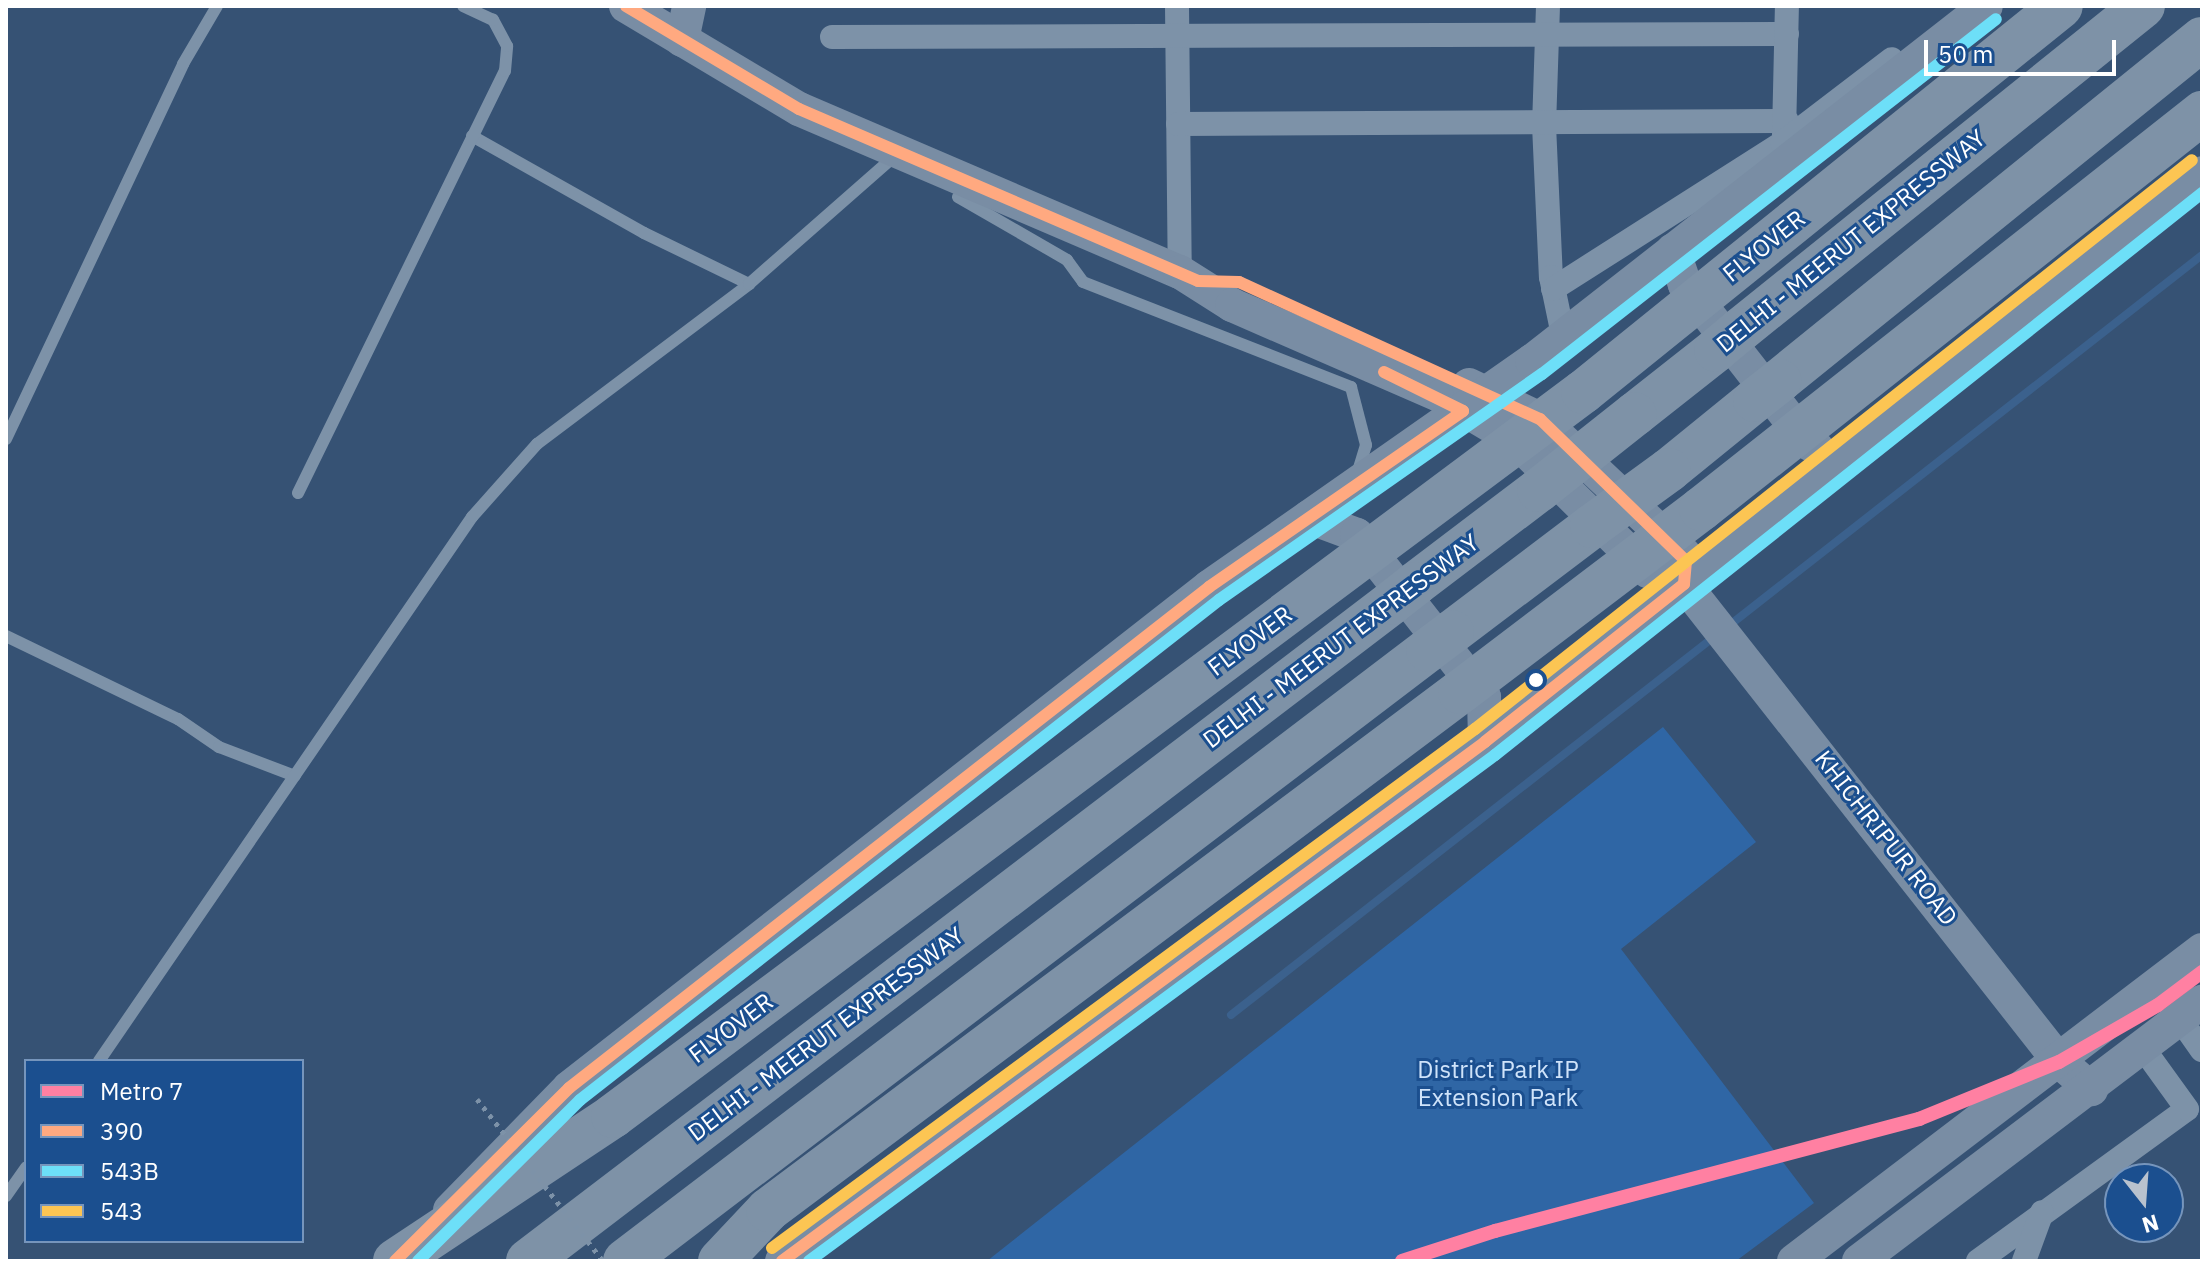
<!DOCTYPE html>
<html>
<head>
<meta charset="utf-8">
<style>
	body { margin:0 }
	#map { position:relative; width:2208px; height:1267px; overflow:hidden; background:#365274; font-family:"IBM Plex Sans",sans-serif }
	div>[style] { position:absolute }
	.green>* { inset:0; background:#2f66a5 }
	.stream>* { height:8px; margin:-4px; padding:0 4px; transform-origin:4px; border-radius:4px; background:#3b618d }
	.lane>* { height:12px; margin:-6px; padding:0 6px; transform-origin:6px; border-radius:6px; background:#7d92a8 }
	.street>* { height:24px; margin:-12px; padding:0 12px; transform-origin:12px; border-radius:12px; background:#7d92a8 }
	.secondary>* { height:34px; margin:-17px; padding:0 17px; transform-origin:17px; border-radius:17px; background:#798da4 }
	.highway>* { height:44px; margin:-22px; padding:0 22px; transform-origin:22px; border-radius:22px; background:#7e92a7 }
	.path-bridge>* { height:5px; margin-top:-2.5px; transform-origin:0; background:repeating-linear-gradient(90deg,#7d92a8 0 4px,transparent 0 10px) }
	.highway-bridge>* { height:44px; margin:-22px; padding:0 22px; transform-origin:22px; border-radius:22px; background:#7e92a7 }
	.bus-1>* { height:12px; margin:-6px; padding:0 6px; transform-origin:6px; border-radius:6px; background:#ffa980 }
	.bus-2>* { height:12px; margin:-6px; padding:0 6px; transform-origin:6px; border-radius:6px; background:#6ddff8 }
	.bus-3>* { height:12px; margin:-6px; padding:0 6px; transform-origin:6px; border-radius:6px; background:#fcc553 }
	.metro-1>* { height:14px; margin:-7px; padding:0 7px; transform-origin:7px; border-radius:7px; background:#ff80a2 }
	.dots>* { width:22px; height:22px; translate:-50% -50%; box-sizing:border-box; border:4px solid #1b4f8f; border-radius:50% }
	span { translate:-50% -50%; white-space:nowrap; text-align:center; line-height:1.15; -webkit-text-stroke:6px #1b4f8f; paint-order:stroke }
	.street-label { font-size:24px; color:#fff }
	.park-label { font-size:24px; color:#cfe3fa }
	.frame { position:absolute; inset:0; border:8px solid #fff; pointer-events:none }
	.legend { position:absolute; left:24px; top:1059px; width:280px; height:184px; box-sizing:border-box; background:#1b4f8f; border:2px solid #7695bc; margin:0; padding:10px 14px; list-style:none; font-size:24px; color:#fff }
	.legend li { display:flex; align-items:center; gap:16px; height:40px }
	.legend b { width:40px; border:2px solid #7695bc }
	.north { position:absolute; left:2104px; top:1163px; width:80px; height:80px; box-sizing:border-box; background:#1b4f8f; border:2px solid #7695bc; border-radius:50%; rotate:163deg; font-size:22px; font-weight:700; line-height:32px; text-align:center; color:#fff }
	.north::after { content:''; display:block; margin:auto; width:28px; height:36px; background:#b9c2ce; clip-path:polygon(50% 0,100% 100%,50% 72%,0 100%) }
	.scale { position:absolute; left:1924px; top:40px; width:192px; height:36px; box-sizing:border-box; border:4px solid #fff; border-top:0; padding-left:10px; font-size:24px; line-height:28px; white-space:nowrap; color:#fff; -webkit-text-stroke:6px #1b4f8f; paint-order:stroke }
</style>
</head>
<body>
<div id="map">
	<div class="green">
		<div style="clip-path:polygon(1663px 727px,1756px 842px,1621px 949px,1814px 1203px,1736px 1261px,987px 1261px)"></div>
	</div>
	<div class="stream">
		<div style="left:1726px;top:628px;width:605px;rotate:-38.08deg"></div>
		<div style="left:1231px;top:1015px;width:615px;rotate:-38.06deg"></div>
	</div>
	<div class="lane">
		<div style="left:472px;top:136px;width:197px;rotate:29.4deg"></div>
		<div style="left:644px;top:233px;width:117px;rotate:25.9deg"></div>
		<div style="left:958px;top:197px;width:126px;rotate:30deg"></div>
		<div style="left:1067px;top:260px;width:27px;rotate:54deg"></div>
		<div style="left:1083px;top:282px;width:288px;rotate:21.4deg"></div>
		<div style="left:1351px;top:387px;width:60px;rotate:75.5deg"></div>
		<div style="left:1366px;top:445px;width:31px;rotate:107deg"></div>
		<div style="left:6px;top:439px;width:415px;rotate:-64.7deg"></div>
		<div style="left:183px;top:64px;width:67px;rotate:-59.6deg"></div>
		<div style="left:298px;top:493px;width:470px;rotate:-63.9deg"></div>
		<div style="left:505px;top:71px;width:25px;rotate:-85deg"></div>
		<div style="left:507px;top:46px;width:30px;rotate:-118deg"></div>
		<div style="left:493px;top:20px;width:33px;rotate:-155deg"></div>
		<div style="left:6px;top:636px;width:191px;rotate:25.8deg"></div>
		<div style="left:178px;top:719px;width:50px;rotate:34.3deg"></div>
		<div style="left:219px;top:747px;width:81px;rotate:20.9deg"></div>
		<div style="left:99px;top:1061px;width:660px;rotate:-55.56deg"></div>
		<div style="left:472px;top:517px;width:98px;rotate:-48.3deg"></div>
		<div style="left:537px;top:444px;width:266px;rotate:-37deg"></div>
		<div style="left:749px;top:284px;width:197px;rotate:-41.3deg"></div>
		<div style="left:6px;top:1196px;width:35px;rotate:-55deg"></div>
	</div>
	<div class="street">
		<div style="left:1177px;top:6px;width:266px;rotate:89.4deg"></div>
		<div style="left:1548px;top:6px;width:119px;rotate:91.9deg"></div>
		<div style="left:1544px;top:125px;width:152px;rotate:87.4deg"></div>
		<div style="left:1551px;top:277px;width:59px;rotate:78.3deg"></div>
		<div style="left:832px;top:37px;width:955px;rotate:-0.18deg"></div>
		<div style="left:1178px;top:124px;width:609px;rotate:-0.28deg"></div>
		<div style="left:1784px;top:135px;width:129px;rotate:-88.7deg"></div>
		<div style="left:1553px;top:289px;width:272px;rotate:-32.5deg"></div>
		<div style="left:1782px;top:143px;width:138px;rotate:-37.4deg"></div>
		<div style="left:2180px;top:1019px;width:38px;rotate:55deg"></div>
		<div style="left:1978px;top:1261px;width:258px;rotate:-36deg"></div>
		<div style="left:2187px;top:1109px;width:75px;rotate:-125.8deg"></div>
		<div style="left:2024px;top:1261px;width:52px;rotate:-69.8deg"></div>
	</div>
	<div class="secondary">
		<div style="left:626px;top:6px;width:201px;rotate:30.8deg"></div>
		<div style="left:799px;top:109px;width:414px;rotate:23.2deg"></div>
		<div style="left:1180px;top:272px;width:62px;rotate:32.4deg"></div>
		<div style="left:1232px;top:305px;width:228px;rotate:23.5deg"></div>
		<div style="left:1441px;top:396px;width:86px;rotate:30.7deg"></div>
		<div style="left:1515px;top:440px;width:187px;rotate:44.6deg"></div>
		<div style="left:1648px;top:571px;width:38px;rotate:20deg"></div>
		<div style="left:1684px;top:584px;width:607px;rotate:51.83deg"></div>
		<div style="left:2059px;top:1061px;width:43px;rotate:41.2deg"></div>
		<div style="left:682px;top:40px;width:35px;rotate:-78deg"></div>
		<div style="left:1673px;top:250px;width:37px;rotate:71deg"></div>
		<div style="left:1685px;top:285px;width:200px;rotate:52.1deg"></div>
		<div style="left:1808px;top:443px;width:10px;rotate:29deg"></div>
		<div style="left:1469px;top:385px;width:79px;rotate:25.6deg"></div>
		<div style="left:1540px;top:419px;width:197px;rotate:43.2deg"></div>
		<div style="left:1684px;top:554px;width:30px;rotate:90deg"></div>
		<div style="left:1309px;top:517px;width:51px;rotate:20.6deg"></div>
		<div style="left:1357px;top:535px;width:206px;rotate:51.9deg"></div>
		<div style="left:1484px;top:697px;width:45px;rotate:88.7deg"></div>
		<div style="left:450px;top:1210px;width:170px;rotate:-45.7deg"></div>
		<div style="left:569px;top:1088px;width:813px;rotate:-38.05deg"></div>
		<div style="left:1209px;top:587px;width:394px;rotate:-35deg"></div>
		<div style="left:1532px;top:361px;width:576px;rotate:-38.02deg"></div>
		<div style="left:782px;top:1261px;width:874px;rotate:-36.44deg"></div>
		<div style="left:1485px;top:742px;width:915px;rotate:-38.43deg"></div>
		<div style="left:1794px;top:1261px;width:513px;rotate:-37.32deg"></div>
		<div style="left:1859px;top:1261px;width:430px;rotate:-37.1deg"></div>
	</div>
	<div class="highway">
		<div style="left:1740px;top:330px;width:517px;rotate:-38.8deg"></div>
		<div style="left:1779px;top:381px;width:544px;rotate:-38.96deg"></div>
		<div style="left:1635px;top:414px;width:103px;rotate:-38.3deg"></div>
		<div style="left:1669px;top:470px;width:111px;rotate:-39.1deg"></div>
		<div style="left:1415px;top:584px;width:156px;rotate:-37.2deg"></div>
		<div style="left:1452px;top:632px;width:176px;rotate:-37.1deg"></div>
		<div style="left:395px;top:1261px;width:262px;rotate:-33.6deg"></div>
		<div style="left:528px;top:1261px;width:1085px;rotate:-37.32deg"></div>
		<div style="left:625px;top:1261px;width:1009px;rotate:-37.27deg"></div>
		<div style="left:720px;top:1261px;width:70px;rotate:-46.7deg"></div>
		<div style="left:768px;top:1210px;width:864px;rotate:-36.82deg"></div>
	</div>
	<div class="path-bridge">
		<div style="left:477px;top:1099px;width:205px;rotate:52.1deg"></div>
	</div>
	<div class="highway-bridge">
		<div style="left:1716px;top:350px;width:31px;rotate:-40deg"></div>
		<div style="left:1755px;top:400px;width:31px;rotate:-38deg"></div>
		<div style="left:1539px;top:490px;width:122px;rotate:-38.4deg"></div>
		<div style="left:1592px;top:526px;width:95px;rotate:-36deg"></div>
		<div style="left:1391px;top:603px;width:31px;rotate:-38deg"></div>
		<div style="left:1428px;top:650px;width:30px;rotate:-37deg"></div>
		<div style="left:1460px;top:692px;width:303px;rotate:-37.2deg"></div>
		<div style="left:1701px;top:509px;width:639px;rotate:-38.32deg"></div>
		<div style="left:613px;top:1116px;width:1210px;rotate:-36.74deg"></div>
		<div style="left:1583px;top:392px;width:614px;rotate:-38.92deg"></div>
	</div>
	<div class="bus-1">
		<div style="left:626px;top:6px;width:201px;rotate:30.8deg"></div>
		<div style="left:799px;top:109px;width:434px;rotate:23.3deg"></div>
		<div style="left:1198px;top:281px;width:41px;rotate:1.4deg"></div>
		<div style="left:1239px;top:282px;width:331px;rotate:24.5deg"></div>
		<div style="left:1540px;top:419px;width:204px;rotate:44.2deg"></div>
		<div style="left:1686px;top:561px;width:23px;rotate:95deg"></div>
		<div style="left:1684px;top:584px;width:254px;rotate:141.6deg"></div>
		<div style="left:1485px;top:742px;width:874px;rotate:143.56deg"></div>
		<div style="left:395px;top:1261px;width:245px;rotate:-44.8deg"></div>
		<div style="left:569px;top:1088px;width:813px;rotate:-38.05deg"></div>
		<div style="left:1209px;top:587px;width:309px;rotate:-34.7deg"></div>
		<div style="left:1463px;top:411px;width:88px;rotate:-153.7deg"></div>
	</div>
	<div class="bus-2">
		<div style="left:418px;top:1261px;width:228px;rotate:-44.8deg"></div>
		<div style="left:580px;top:1100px;width:811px;rotate:-38.04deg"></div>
		<div style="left:1219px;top:600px;width:394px;rotate:-35deg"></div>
		<div style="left:1542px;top:374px;width:576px;rotate:-38.02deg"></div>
		<div style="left:809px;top:1261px;width:852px;rotate:-36.41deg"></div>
		<div style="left:1495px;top:755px;width:903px;rotate:-38.48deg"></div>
	</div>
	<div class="bus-3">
		<div style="left:772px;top:1248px;width:874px;rotate:-36.44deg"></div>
		<div style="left:1475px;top:729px;width:915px;rotate:-38.43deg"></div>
	</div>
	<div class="metro-1">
		<div style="left:1402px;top:1261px;width:98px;rotate:-17.9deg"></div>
		<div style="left:1495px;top:1231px;width:439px;rotate:-14.8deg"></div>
		<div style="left:1919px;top:1119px;width:151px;rotate:-22.2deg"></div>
		<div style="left:2059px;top:1062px;width:114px;rotate:-29.9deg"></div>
		<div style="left:2158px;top:1005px;width:55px;rotate:-36.9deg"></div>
	</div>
	<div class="dots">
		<div style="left:1536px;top:680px;background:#fff"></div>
	</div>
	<div class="street-label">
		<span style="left:1851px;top:241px;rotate:-39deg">DELHI - MEERUT EXPRESSWAY</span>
		<span style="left:1764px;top:246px;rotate:-39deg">FLYOVER</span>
		<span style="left:1250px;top:641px;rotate:-37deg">FLYOVER</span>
		<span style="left:1341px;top:641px;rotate:-37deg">DELHI - MEERUT EXPRESSWAY</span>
		<span style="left:1886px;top:838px;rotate:52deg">KHICHRIPUR ROAD</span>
		<span style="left:731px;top:1028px;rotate:-37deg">FLYOVER</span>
		<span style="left:826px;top:1034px;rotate:-37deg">DELHI - MEERUT EXPRESSWAY</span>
	</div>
	<div class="park-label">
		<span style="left:1498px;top:1084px">District Park IP<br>Extension Park</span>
	</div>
	<div class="frame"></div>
	<ul class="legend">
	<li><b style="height:10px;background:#ff80a2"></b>Metro 7</li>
	<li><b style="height:10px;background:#ffa980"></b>390</li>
	<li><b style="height:10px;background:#6ddff8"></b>543B</li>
	<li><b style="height:10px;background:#fcc553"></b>543</li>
	</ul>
	<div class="north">N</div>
	<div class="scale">50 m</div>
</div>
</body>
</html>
